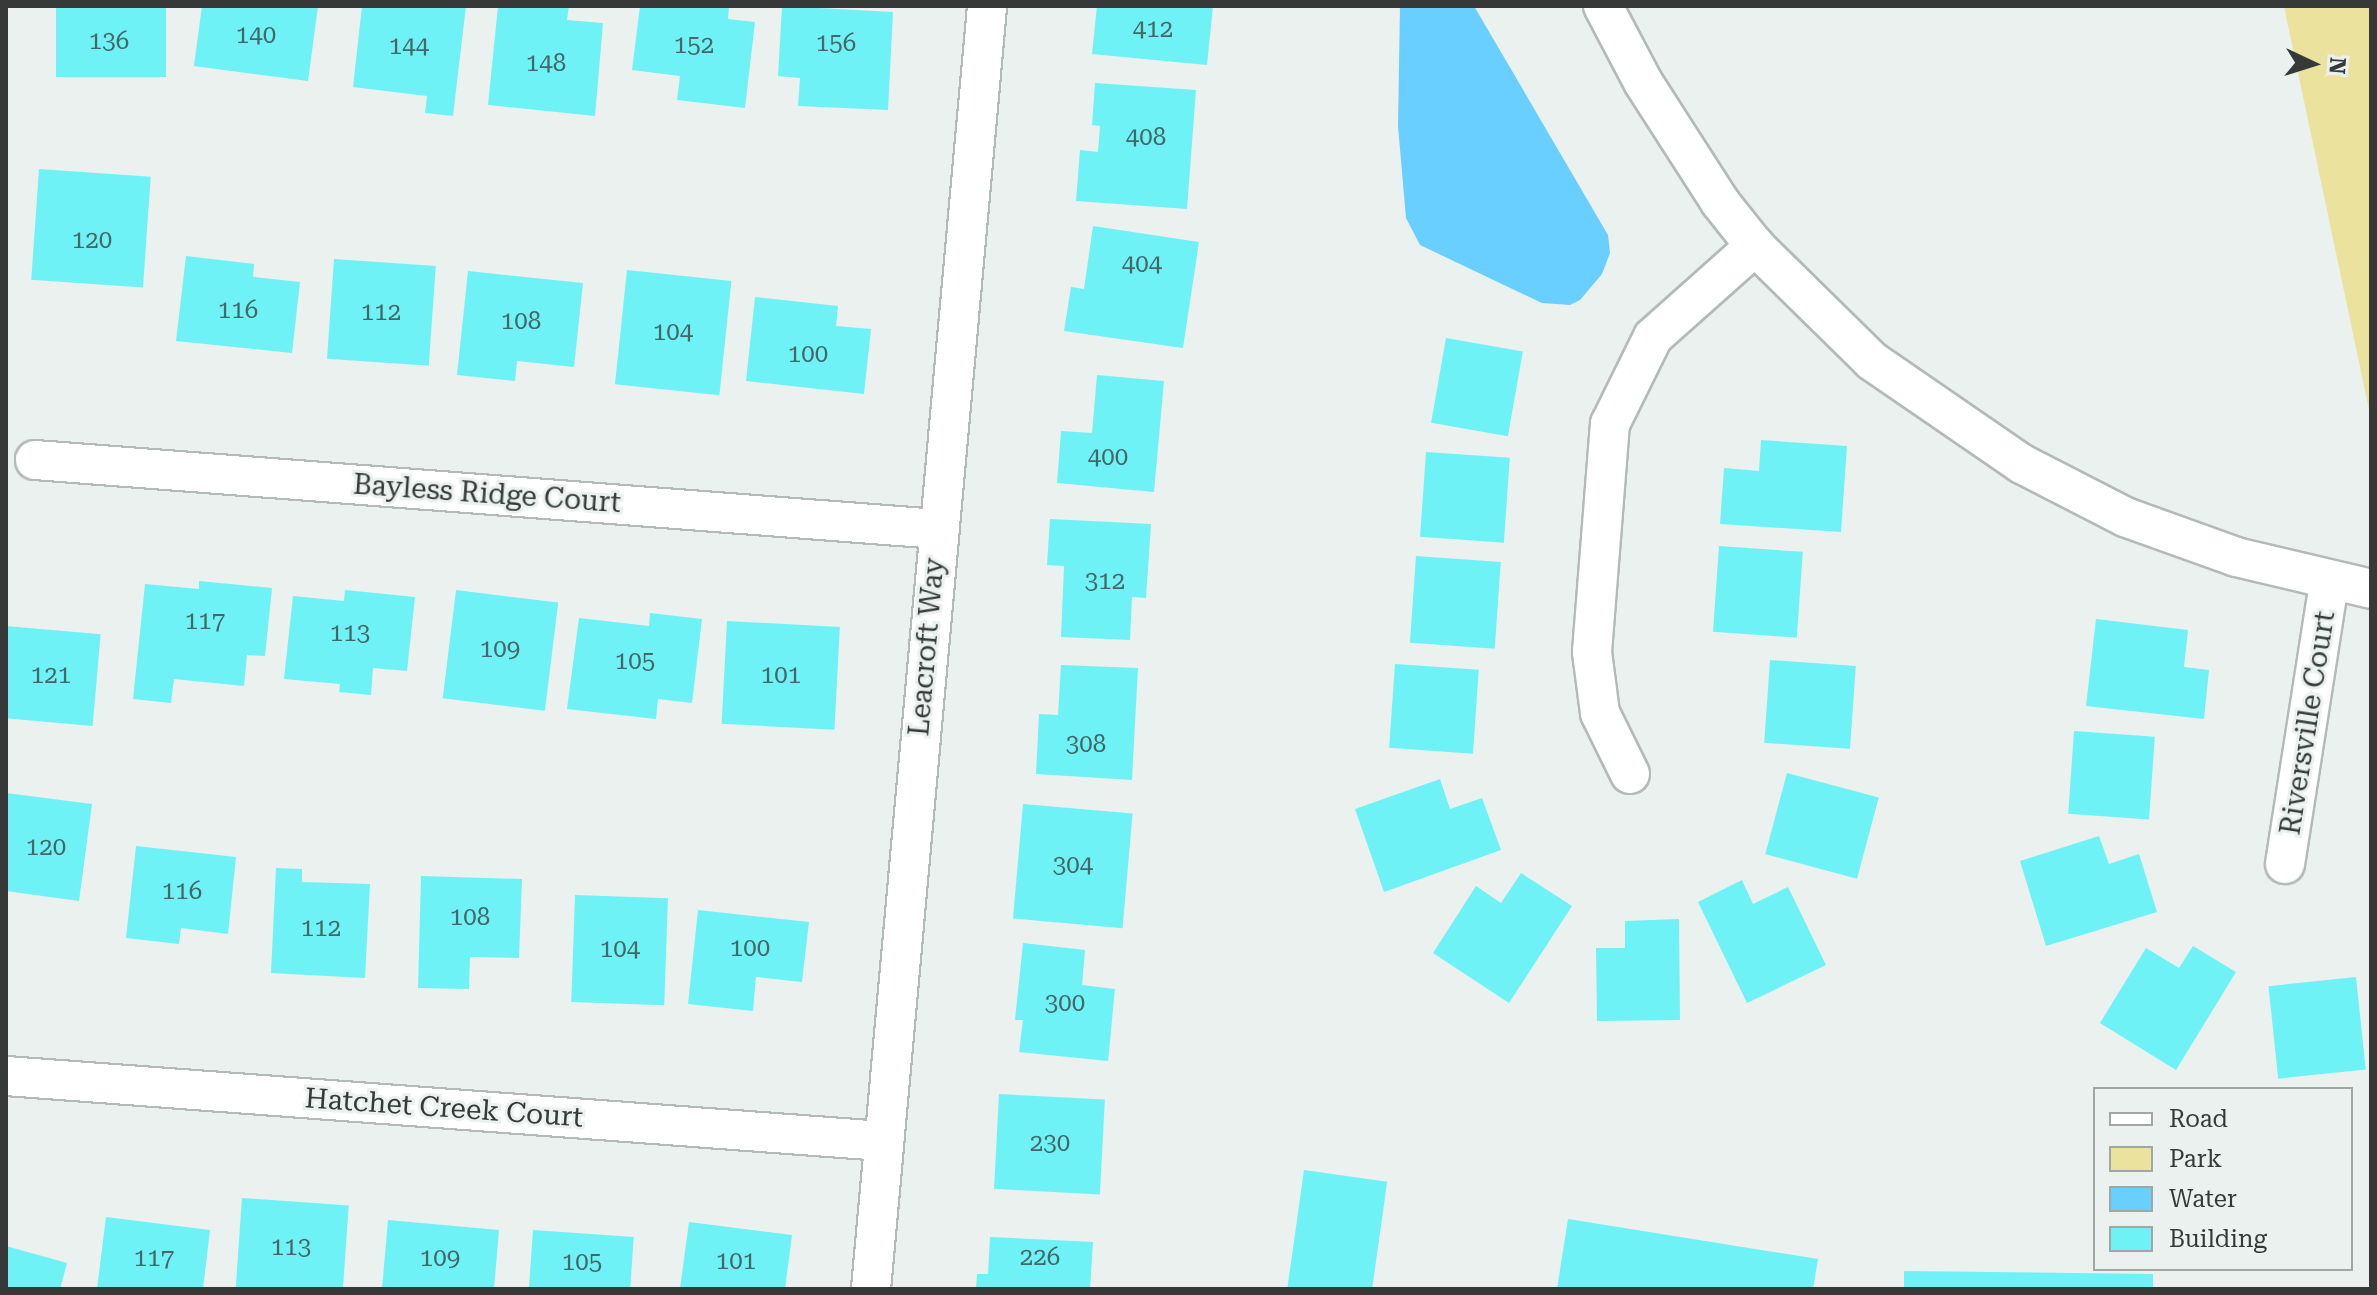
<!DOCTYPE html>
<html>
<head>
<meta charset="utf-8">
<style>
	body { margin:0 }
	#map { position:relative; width:2377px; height:1295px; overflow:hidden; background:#eaf1ee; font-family:"Roboto Serif",serif }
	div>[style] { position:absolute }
	.green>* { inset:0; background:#eae29d }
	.water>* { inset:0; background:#69cffe }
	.building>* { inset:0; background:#6ff2f6; transform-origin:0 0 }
	.roads { filter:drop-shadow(2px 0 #b3bab7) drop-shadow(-2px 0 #b3bab7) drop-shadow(0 2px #b3bab7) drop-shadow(0 -2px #b3bab7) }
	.minor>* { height:38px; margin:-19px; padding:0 19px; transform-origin:19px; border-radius:19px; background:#fff }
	span { translate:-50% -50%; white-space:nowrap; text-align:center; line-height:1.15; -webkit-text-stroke:6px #eaf1ee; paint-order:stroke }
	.number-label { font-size:24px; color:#446768 }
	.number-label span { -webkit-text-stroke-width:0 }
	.street-label { font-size:28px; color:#363938 }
	.frame { position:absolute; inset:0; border:8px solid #363938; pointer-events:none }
	.legend { position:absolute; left:2093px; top:1087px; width:260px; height:184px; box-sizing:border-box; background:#eaf1ee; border:2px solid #a2a7a5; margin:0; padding:10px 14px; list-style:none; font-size:24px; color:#363938 }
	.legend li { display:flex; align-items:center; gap:16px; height:40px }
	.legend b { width:40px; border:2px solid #a2a7a5 }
	.north { position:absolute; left:2273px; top:24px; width:80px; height:80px; -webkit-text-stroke:6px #eaf1ee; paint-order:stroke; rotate:94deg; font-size:22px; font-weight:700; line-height:32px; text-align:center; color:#363938 }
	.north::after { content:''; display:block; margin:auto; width:28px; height:36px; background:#363938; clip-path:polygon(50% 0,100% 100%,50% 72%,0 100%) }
</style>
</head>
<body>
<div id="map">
	<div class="green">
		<div style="clip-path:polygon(2284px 6px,2371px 6px,2371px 419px)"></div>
	</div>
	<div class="water">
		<div style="clip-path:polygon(1400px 6px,1474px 6px,1608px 235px,1610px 253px,1602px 274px,1580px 300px,1570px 305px,1542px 303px,1420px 245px,1406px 218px,1398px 126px)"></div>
	</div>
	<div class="building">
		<div style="left:56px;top:6px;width:110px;height:71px"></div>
		<div style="clip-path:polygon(202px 6px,318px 6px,308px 81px,194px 66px)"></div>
		<div style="clip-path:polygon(362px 6px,466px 6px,453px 116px,425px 113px,427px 96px,353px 87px)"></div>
		<div style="clip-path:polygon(498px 6px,569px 6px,567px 20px,603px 23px,595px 116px,488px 105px)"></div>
		<div style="clip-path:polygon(640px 6px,729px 6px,728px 19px,755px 22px,745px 108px,677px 100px,680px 76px,632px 70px)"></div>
		<div style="clip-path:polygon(782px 6px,893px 12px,888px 110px,798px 106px,800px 78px,778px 76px)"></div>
		<div style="clip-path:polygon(1097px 6px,1213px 6px,1207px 65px,1092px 54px)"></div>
		<div style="clip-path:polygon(1095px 83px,1196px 90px,1187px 209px,1076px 201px,1080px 150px,1098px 152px,1100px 126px,1092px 125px)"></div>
		<div style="left:39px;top:169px;width:112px;height:111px;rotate:4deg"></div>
		<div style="clip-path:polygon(1093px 226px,1199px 242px,1183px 348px,1064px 331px,1071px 287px,1084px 289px)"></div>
		<div style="clip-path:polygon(186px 256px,254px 264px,253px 277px,300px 282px,292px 353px,176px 341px)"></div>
		<div style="left:334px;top:259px;width:102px;height:100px;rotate:4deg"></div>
		<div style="left:627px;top:270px;width:105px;height:115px;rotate:6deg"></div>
		<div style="clip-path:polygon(468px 271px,583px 283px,574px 367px,517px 361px,515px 381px,457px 375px)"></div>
		<div style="clip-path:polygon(755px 297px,838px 306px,836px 326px,871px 329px,864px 394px,746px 381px)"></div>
		<div style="left:1446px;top:338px;width:78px;height:86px;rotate:10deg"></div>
		<div style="clip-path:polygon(1097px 375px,1164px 381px,1154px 492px,1057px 483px,1061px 431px,1092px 433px)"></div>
		<div style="clip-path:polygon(1761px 440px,1847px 446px,1841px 532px,1720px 524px,1724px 468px,1759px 471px)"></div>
		<div style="left:1426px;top:452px;width:84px;height:85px;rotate:4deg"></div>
		<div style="clip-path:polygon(1050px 519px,1151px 524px,1146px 598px,1132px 597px,1130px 640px,1061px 637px,1064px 566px,1047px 565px)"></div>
		<div style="left:1719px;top:546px;width:84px;height:86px;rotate:4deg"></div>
		<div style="left:1416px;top:556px;width:85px;height:87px;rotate:4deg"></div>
		<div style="clip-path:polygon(199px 581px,272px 588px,265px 656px,247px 655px,244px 686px,174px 679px,171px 703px,133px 699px,145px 584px,199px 589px)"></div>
		<div style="clip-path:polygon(345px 590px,415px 597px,407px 671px,373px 668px,371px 695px,339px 692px,340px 684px,284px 679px,293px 596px,344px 601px)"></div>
		<div style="left:456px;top:590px;width:103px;height:109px;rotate:7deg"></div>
		<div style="clip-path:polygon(650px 613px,702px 619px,692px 703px,658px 699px,656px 719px,567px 709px,579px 618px,649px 626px)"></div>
		<div style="clip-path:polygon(2096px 619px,2188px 630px,2184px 667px,2209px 670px,2204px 719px,2086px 706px)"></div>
		<div style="left:727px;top:621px;width:113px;height:103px;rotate:3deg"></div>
		<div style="left:6px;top:626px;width:95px;height:92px;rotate:5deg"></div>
		<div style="left:1770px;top:660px;width:86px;height:83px;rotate:4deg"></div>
		<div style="left:1395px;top:664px;width:84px;height:84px;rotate:4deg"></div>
		<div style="clip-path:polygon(1061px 665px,1138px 668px,1132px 780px,1036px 774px,1039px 714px,1058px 715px)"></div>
		<div style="left:2074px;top:731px;width:81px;height:83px;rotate:4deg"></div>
		<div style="left:1787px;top:773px;width:95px;height:84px;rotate:15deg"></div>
		<div style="clip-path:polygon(1440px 779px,1450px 809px,1482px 798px,1501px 850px,1384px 892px,1355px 809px)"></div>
		<div style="clip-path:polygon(6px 793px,92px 804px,79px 901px,6px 891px)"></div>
		<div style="left:1023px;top:804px;width:110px;height:115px;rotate:5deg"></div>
		<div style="clip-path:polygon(2099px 836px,2109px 864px,2139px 854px,2157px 912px,2046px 946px,2020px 861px)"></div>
		<div style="clip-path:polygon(136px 846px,236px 857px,228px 934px,181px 928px,179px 944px,126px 938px)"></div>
		<div style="clip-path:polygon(276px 868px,302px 869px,302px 882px,370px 884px,365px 978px,271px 973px)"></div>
		<div style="clip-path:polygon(1521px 873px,1572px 906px,1509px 1003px,1433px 953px,1476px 886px,1501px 903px)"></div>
		<div style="clip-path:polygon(421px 876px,522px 879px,519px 958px,470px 957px,469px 989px,418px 988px)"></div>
		<div style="clip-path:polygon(1742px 880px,1753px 904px,1788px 887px,1826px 965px,1747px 1003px,1698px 902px)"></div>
		<div style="left:575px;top:895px;width:93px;height:107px;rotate:2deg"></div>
		<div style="clip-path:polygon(698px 910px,809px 922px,802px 982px,756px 977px,753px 1011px,688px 1004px)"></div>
		<div style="clip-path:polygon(1679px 919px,1680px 1020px,1597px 1021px,1596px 948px,1625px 948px,1625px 921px)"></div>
		<div style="clip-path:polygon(1023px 943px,1085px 950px,1082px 985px,1115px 989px,1108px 1061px,1019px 1052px,1023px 1020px,1015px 1020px)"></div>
		<div style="clip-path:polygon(2193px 946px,2236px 972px,2176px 1070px,2100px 1023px,2146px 948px,2179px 968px)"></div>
		<div style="left:2356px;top:977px;width:93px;height:88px;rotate:84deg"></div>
		<div style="left:999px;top:1094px;width:106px;height:95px;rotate:3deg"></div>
		<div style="left:1304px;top:1170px;width:84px;height:120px;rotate:8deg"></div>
		<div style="left:242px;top:1198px;width:107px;height:91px;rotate:4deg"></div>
		<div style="clip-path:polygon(106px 1217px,210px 1230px,203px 1289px,97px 1289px)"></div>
		<div style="clip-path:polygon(1568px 1219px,1818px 1259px,1813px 1289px,1557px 1289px)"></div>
		<div style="clip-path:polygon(388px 1220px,499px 1230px,494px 1289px,382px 1289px)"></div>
		<div style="clip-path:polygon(689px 1222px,792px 1235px,785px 1289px,680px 1289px)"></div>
		<div style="left:533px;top:1230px;width:101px;height:59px;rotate:4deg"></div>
		<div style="clip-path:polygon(990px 1237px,1093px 1242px,1090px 1289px,976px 1289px,977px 1274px,988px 1274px)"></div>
		<div style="clip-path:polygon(6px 1246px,67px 1263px,60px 1289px,6px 1289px)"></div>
		<div style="clip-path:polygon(1904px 1271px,2153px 1274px,2153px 1289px,1904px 1289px)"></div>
	</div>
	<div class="roads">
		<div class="minor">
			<div style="left:1603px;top:6px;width:86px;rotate:62.2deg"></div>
			<div style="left:1643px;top:82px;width:143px;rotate:57.3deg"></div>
			<div style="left:1720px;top:202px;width:56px;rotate:51.5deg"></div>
			<div style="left:1755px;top:246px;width:164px;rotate:44.5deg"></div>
			<div style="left:1872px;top:361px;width:182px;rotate:34.5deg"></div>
			<div style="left:2022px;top:464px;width:116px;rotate:27.2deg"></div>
			<div style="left:2125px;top:517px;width:118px;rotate:19.8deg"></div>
			<div style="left:2236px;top:557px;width:139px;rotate:13.3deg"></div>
			<div style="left:35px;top:460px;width:906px;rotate:4.37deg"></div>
			<div style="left:1630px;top:774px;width:68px;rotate:-116.2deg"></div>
			<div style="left:1600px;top:713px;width:62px;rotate:-97.5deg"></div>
			<div style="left:1592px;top:652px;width:229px;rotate:-85.5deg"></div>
			<div style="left:1610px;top:424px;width:97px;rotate:-63.7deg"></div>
			<div style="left:1653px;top:337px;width:137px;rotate:-41.7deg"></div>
			<div style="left:2285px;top:864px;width:284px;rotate:-81.1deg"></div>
			<div style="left:6px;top:1076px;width:878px;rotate:4.24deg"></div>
			<div style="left:871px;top:1289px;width:1288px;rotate:-84.83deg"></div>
		</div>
	</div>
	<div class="number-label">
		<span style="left:1153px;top:30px">412</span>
		<span style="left:256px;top:36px">140</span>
		<span style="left:109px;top:42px">136</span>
		<span style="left:836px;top:44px">156</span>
		<span style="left:694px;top:46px">152</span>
		<span style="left:409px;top:47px">144</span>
		<span style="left:546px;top:64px">148</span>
		<span style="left:1146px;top:138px">408</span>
		<span style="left:92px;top:241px">120</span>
		<span style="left:1142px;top:265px">404</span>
		<span style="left:238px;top:311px">116</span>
		<span style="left:381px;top:313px">112</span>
		<span style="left:521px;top:322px">108</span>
		<span style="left:673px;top:333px">104</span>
		<span style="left:808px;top:355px">100</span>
		<span style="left:1108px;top:458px">400</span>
		<span style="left:1105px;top:582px">312</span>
		<span style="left:205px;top:622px">117</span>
		<span style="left:350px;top:634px">113</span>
		<span style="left:500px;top:650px">109</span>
		<span style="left:635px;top:662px">105</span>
		<span style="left:51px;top:676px">121</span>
		<span style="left:781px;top:676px">101</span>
		<span style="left:1086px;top:745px">308</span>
		<span style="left:46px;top:848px">120</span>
		<span style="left:1073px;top:866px">304</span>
		<span style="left:182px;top:892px">116</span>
		<span style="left:470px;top:918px">108</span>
		<span style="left:321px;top:929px">112</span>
		<span style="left:750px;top:949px">100</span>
		<span style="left:620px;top:950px">104</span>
		<span style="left:1065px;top:1004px">300</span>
		<span style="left:1050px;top:1144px">230</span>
		<span style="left:291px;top:1248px">113</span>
		<span style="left:1040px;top:1258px">226</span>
		<span style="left:154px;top:1259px">117</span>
		<span style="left:440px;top:1259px">109</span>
		<span style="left:736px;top:1262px">101</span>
		<span style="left:582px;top:1263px">105</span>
	</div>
	<div class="street-label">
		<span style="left:487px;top:494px;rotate:4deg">Bayless Ridge Court</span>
		<span style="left:927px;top:647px;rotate:-85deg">Leacroft Way</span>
		<span style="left:2308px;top:723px;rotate:-81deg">Riversville Court</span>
		<span style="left:444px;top:1108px;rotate:4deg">Hatchet Creek Court</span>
	</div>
	<div class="frame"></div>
	<ul class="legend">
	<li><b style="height:10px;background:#fff"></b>Road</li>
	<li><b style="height:22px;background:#eae29d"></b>Park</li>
	<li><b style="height:22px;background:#69cffe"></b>Water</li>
	<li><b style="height:22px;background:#6ff2f6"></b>Building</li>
	</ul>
	<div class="north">N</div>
</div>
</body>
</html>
